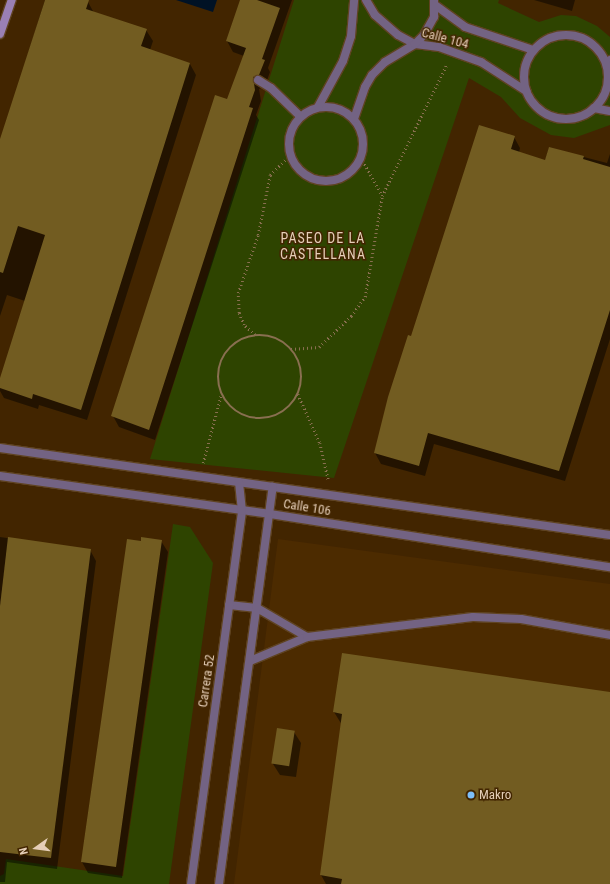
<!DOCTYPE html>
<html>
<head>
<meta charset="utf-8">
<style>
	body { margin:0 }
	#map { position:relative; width:610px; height:884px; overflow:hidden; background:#422500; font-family:"Roboto Condensed",sans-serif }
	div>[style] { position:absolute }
	.built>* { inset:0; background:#4c2b00 }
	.green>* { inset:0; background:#2e4400 }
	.water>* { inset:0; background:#001225 }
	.shadow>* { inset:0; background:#0007 }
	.building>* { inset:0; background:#725c21; transform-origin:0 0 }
	.path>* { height:2.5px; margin-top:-1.25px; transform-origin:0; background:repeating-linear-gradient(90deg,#896f50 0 1px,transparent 0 4px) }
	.path>.ring { margin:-1.25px; padding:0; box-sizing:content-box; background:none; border:2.5px solid #896f50; border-radius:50% }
	.roads { filter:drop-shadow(1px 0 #5f4321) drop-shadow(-1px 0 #5f4321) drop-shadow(0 1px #5f4321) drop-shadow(0 -1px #5f4321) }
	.service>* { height:8px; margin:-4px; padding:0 4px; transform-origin:4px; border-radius:4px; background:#736383 }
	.minor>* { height:8px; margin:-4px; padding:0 4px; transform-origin:4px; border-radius:4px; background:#736383 }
	.minor>.ring { margin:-4px; padding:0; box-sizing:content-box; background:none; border:8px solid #736383; border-radius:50% }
	.tertiary>* { height:8px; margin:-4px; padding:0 4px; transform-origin:4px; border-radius:4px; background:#736383 }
	.secondary>* { height:8px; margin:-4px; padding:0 4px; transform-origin:4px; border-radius:4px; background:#9a80b4 }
	.dots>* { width:11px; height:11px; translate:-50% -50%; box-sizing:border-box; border:2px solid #422500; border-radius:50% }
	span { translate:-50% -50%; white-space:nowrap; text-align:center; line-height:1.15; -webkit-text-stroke:3px #422500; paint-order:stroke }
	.street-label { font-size:13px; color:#e5ceb7 }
	.poi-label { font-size:13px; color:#e5ceb7 }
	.left { translate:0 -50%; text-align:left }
	.neighbourhood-label { font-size:14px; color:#e5ceb7; letter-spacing:1px }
	.north { position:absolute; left:16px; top:828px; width:40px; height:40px; -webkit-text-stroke:3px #422500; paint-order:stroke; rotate:256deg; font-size:11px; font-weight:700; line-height:16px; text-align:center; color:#e5ceb7 }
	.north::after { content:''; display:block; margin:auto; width:14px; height:18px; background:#e5ceb7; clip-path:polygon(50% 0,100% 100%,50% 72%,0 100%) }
</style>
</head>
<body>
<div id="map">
	<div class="built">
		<div style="clip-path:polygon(278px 539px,610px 584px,610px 884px,234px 884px)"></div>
	</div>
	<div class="green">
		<div style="clip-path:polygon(294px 0,499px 0,498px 3px,539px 22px,561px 15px,576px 16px,597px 26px,610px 37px,610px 125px,574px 138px,551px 135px,520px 118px,501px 97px,469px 78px,334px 478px,150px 459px)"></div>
		<div style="clip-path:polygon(173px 524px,190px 527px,213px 563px,169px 884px,0 884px,0 876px,4px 874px,6px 859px,123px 876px)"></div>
	</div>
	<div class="water">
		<div style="clip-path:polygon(176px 0,217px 0,213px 12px)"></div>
	</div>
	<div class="shadow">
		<div style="clip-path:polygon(45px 0,83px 0,88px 2px,94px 13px,146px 30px,153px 41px,150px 50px,190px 64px,196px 75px,87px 420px,39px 405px,38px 409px,4px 398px,0 391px,0 381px,25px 301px,7px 295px,0 316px,0 143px)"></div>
		<div style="clip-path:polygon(241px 0,292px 0,268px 68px,270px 72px,265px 86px,259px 89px,261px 101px,256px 115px,259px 120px,155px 440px,119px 427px,113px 416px,244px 56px,233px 52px,227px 41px)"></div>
		<div style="clip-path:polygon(534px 0,575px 0,572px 11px)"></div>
		<div style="clip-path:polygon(514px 137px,520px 148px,519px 153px,545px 161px,549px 148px,607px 163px,610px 154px,610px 339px,565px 481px,434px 444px,425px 476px,381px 464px,375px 453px,412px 337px)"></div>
		<div style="clip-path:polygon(0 537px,90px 550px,96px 561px,57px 869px,7px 862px,5px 882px,0 882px)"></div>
		<div style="clip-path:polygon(161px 541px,168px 552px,122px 878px,88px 873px,82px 862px,142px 542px)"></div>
		<div style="clip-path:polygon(610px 693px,610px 884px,326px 884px,321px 875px,342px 725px,334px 712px)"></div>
		<div style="clip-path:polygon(278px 729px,294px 732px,301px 743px,296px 777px,280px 775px,273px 764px)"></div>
	</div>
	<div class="building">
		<div style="clip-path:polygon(45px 0,89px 0,86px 9px,147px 29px,141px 46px,190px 63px,81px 410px,33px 394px,32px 399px,0 388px,0 378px,45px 235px,18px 226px,3px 273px,0 272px,0 139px)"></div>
		<div style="clip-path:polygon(240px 0,257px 0,280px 8px,262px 59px,265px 60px,259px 75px,253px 77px,255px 90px,249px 107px,253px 108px,149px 430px,111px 416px,215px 95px,227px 99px,246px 48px,226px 41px)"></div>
		<div style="clip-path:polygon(479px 125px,515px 136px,511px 149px,545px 160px,549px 147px,584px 156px,583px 159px,610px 167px,610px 310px,559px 471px,428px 433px,419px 466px,374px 453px,388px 397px,408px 335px,411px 336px)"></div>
		<div style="clip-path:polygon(8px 537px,91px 549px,51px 858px,0 852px,0 606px)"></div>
		<div style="clip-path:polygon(141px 537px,162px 540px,116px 867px,81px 862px,127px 539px,141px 541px)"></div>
		<div style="clip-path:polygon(342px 653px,610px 692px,610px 884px,341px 884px,342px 879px,320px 875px,342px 714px,333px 712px)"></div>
		<div style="left:277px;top:728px;width:18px;height:36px;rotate:9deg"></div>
	</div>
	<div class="path">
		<div style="left:361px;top:157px;width:43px;rotate:61.1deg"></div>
		<div style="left:255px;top:335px;width:15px;rotate:-138deg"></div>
		<div style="left:244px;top:325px;width:13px;rotate:-113deg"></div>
		<div style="left:239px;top:313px;width:20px;rotate:-93deg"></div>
		<div style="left:238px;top:293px;width:61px;rotate:-71deg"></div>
		<div style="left:258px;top:235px;width:61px;rotate:-78.7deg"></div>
		<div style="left:270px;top:175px;width:28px;rotate:-45deg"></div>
		<div class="ring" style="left:218px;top:335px;width:81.5px;height:81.5px"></div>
		<div style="left:291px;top:349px;width:28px;rotate:-4deg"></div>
		<div style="left:319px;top:347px;width:45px;rotate:-44.1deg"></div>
		<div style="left:351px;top:316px;width:24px;rotate:-54deg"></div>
		<div style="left:365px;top:297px;width:102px;rotate:-80.4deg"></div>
		<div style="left:382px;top:196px;width:147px;rotate:-63.8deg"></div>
		<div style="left:298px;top:394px;width:54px;rotate:65.8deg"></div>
		<div style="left:320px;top:443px;width:39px;rotate:77deg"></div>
		<div style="left:203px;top:463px;width:70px;rotate:-75.2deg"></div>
	</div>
	<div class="roads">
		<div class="service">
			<div style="left:606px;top:63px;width:5px;rotate:-37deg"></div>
			<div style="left:258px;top:80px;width:15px;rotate:32deg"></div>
			<div style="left:271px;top:88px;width:40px;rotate:44deg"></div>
			<div style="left:594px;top:108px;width:16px;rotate:11deg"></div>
			<div style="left:229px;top:605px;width:28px;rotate:6deg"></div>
			<div style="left:257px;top:608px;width:58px;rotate:30.1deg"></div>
			<div style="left:250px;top:661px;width:62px;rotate:-22.8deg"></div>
			<div style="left:307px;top:637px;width:167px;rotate:-6.9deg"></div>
			<div style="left:473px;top:617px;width:48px;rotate:2.4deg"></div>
			<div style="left:521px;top:619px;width:90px;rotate:10.2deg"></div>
		</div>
		<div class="minor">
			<div style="left:366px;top:0;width:17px;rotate:59deg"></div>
			<div style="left:375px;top:15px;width:30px;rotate:41deg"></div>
			<div style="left:398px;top:35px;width:19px;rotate:28deg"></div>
			<div style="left:415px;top:44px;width:24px;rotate:7deg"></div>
			<div style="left:439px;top:47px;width:45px;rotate:19.7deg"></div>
			<div style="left:481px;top:62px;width:54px;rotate:32.8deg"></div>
			<div style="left:435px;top:5px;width:37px;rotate:36deg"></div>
			<div style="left:465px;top:27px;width:72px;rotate:18.7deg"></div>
			<div class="ring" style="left:524px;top:35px;width:76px;height:76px"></div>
			<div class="ring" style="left:289px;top:107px;width:66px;height:66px"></div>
			<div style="left:318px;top:107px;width:52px;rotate:-61.5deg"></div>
			<div style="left:343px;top:61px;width:26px;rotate:-72deg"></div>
			<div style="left:351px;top:36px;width:36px;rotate:-85deg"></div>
			<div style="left:354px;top:119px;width:34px;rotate:-71deg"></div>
			<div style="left:365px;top:87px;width:14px;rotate:-60deg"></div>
			<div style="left:372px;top:75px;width:18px;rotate:-45deg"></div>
			<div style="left:385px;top:62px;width:35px;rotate:-31deg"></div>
			<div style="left:415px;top:44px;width:13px;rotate:-45deg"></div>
			<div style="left:424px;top:35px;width:21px;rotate:-61deg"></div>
			<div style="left:434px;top:17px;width:17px;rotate:-90deg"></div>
		</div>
		<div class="tertiary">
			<div style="left:0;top:448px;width:616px;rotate:8.12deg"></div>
			<div style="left:0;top:476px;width:273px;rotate:8deg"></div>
			<div style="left:270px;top:514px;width:344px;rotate:8.9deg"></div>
			<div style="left:191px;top:884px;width:376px;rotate:-82.2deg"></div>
			<div style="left:242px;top:511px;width:29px;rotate:-96deg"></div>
			<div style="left:219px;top:884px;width:401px;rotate:-82.3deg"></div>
		</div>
		<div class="secondary">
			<div style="left:0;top:34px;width:36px;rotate:-71deg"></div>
		</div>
	</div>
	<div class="dots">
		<div style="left:471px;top:795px;background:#7dbef9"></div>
	</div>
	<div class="street-label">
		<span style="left:445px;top:39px;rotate:15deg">Calle 104</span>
		<span style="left:307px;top:508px;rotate:9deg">Calle 106</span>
		<span style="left:207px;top:681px;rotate:-82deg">Carrera 52</span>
	</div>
	<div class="poi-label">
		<span class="left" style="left:479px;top:795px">Makro</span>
	</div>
	<div class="neighbourhood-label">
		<span style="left:323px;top:246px">PASEO DE LA<br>CASTELLANA</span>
	</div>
	<div class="north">N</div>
</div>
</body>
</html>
